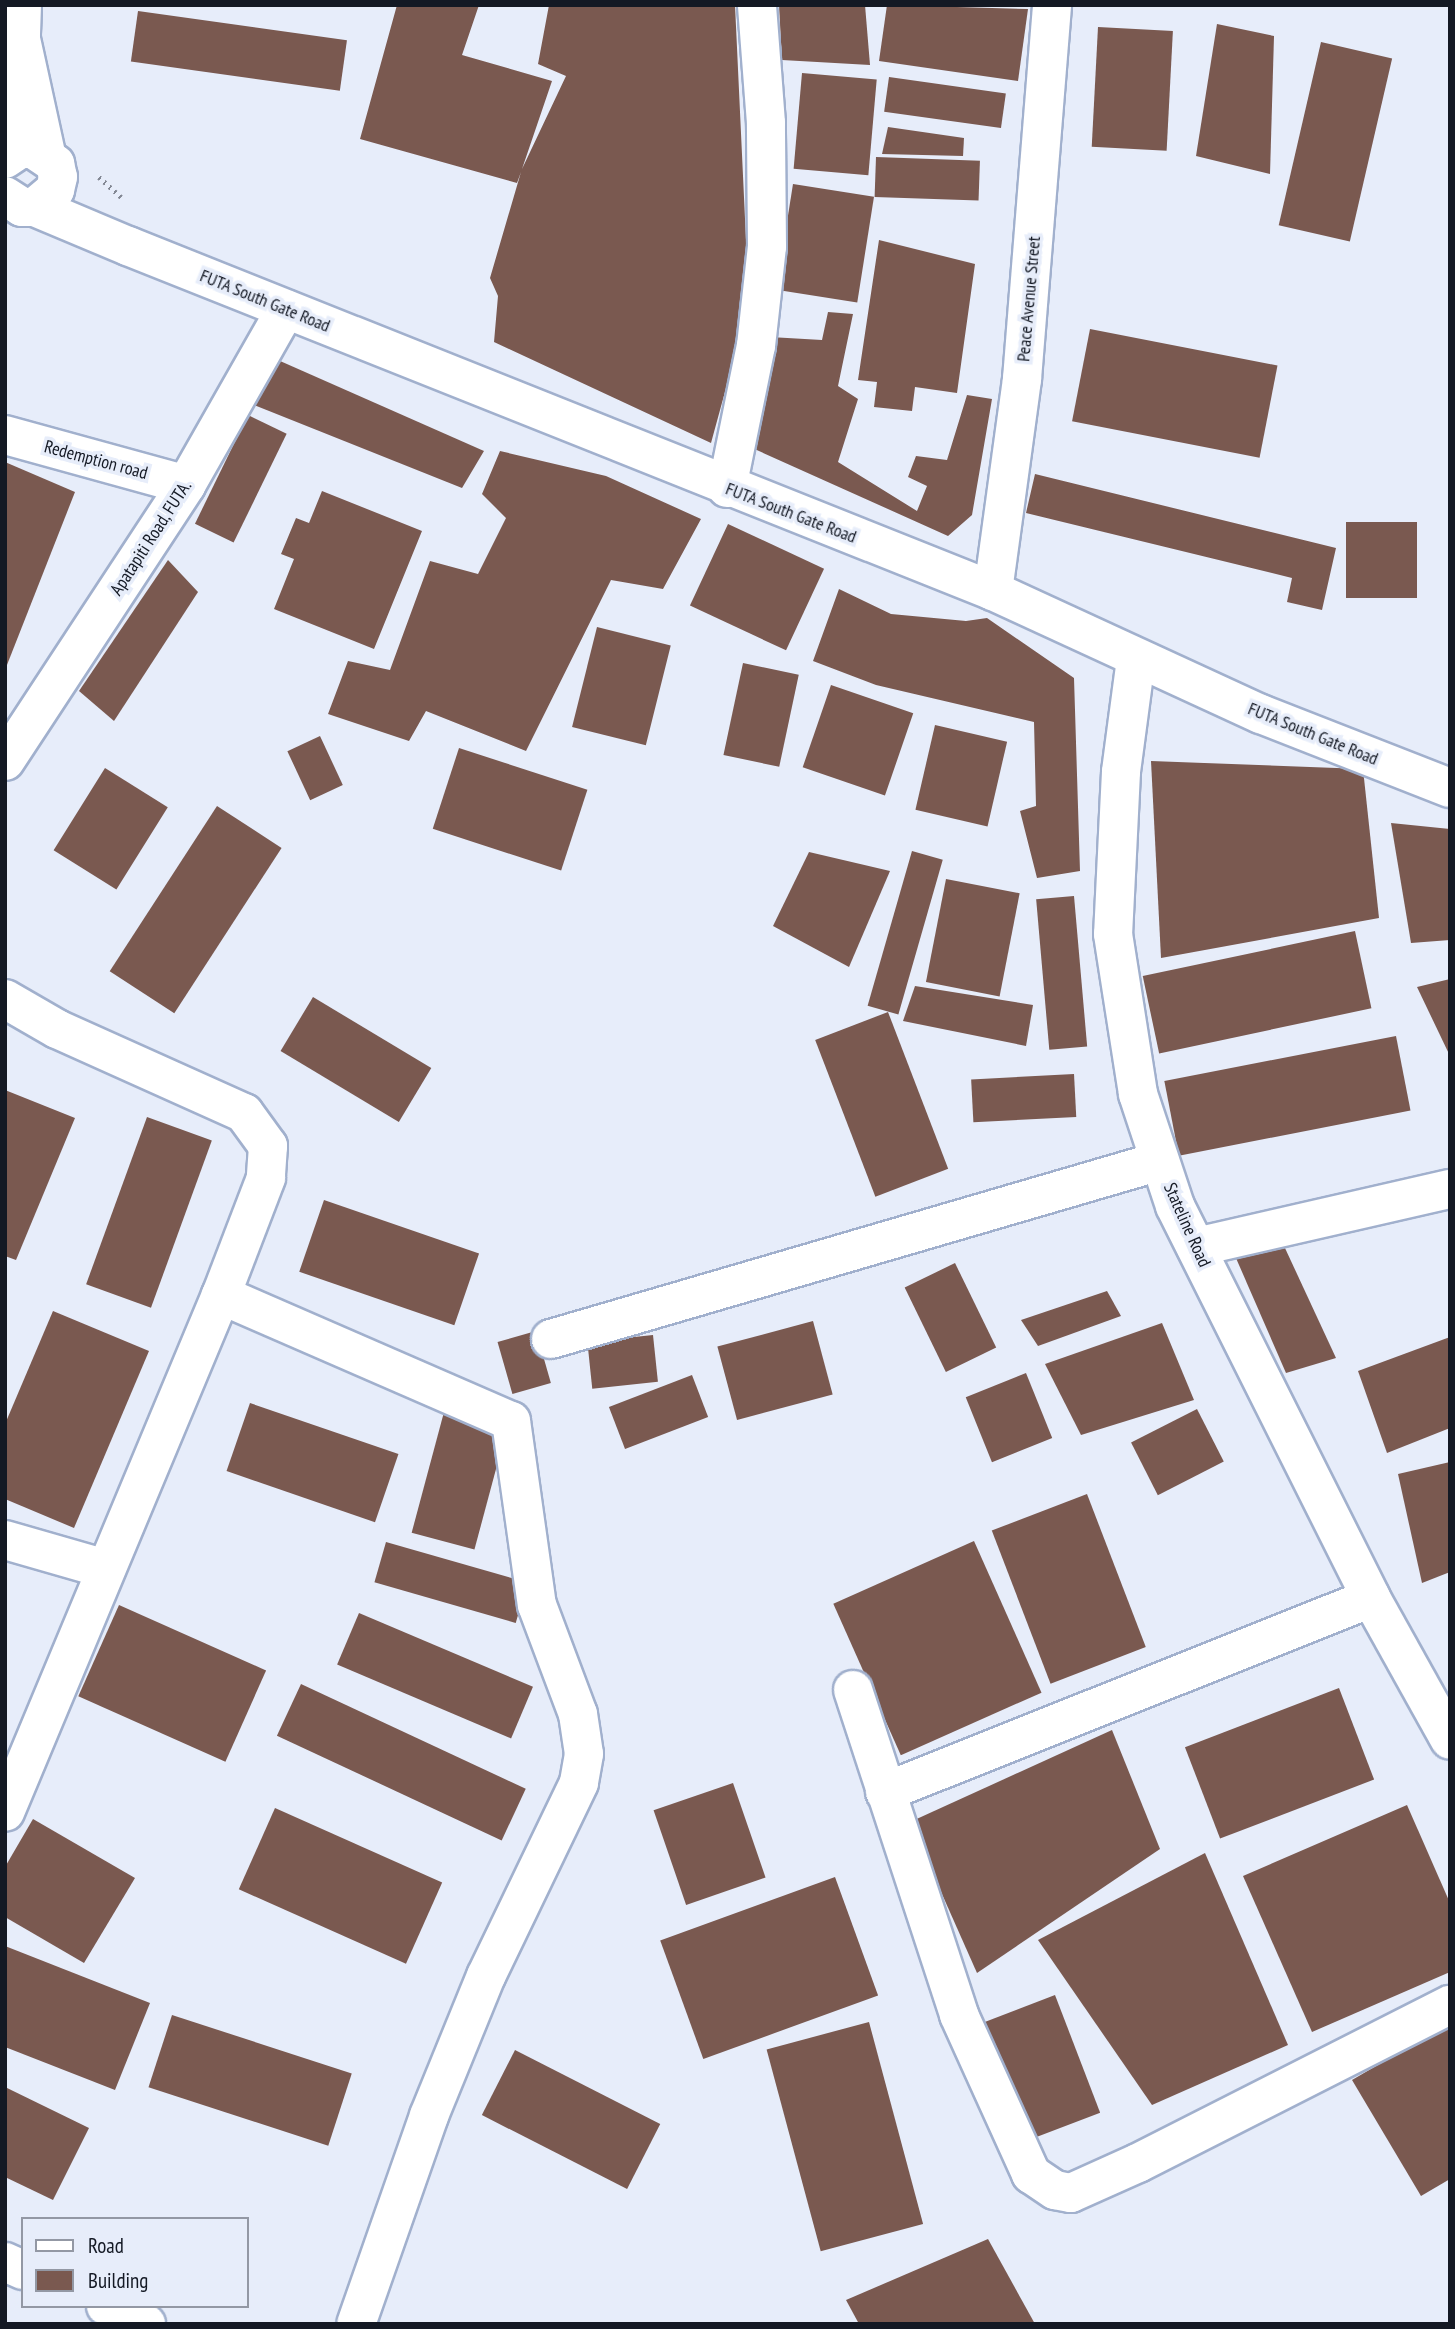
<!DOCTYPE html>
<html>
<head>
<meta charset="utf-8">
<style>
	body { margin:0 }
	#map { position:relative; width:1455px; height:2329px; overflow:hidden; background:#e7edfa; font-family:"PT Sans Narrow",sans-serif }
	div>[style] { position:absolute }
	.building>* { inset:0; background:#7a5950; transform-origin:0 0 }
	.path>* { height:4.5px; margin-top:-2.25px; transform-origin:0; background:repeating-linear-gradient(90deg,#838894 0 2px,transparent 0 7px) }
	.roads { filter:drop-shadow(2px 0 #a1b0cd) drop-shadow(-2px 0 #a1b0cd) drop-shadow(0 2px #a1b0cd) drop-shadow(0 -2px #a1b0cd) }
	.minor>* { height:38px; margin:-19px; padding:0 19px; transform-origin:19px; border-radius:19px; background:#fff }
	.major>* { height:38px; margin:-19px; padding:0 19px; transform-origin:19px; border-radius:19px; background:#fff }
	span { translate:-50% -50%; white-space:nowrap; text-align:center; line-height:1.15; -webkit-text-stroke:7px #e7edfa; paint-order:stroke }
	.street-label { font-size:18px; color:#141924 }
	.frame { position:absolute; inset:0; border:7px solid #141924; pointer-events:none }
	.legend { position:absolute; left:21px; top:2217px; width:228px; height:91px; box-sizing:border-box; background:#e7edfa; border:2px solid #9398a4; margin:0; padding:9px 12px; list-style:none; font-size:21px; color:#141924 }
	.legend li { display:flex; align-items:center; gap:14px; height:35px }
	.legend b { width:35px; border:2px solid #9398a4 }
</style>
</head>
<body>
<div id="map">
	<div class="building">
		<div style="clip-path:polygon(397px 5px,479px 5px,462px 55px,552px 81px,522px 169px,566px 76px,538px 64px,549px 5px,735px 5px,749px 304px,711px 443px,494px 342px,498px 296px,490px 278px,521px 172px,517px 183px,360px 139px)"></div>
		<div style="clip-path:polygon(779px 5px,865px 5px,870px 65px,782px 60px)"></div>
		<div style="clip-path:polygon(887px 5px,1028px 9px,1018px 81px,879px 61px)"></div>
		<div style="left:138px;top:11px;width:211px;height:51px;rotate:8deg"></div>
		<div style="clip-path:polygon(1217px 24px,1274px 36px,1270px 174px,1196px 156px)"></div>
		<div style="left:1098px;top:27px;width:75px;height:120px;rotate:3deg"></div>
		<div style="left:1321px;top:42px;width:73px;height:188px;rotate:13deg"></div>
		<div style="left:802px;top:73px;width:75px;height:96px;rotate:5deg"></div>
		<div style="left:889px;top:77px;width:118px;height:35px;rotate:8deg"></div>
		<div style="clip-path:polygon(888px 127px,964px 138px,963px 156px,882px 154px)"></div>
		<div style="left:876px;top:157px;width:104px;height:40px;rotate:2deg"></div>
		<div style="left:793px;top:184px;width:82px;height:107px;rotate:9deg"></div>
		<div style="clip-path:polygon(879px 240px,975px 264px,957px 393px,915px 387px,912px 411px,874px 407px,877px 382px,858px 380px)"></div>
		<div style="clip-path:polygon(828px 312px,853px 314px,838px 386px,858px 399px,838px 462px,917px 511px,927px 486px,908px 477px,916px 456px,947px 460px,967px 395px,992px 399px,972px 515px,948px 536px,750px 447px,770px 337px,822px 340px)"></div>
		<div style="left:1090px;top:329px;width:191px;height:94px;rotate:11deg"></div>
		<div style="clip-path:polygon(271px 357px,484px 451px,462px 488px,254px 405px)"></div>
		<div style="left:248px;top:415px;width:43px;height:121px;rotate:26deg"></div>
		<div style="clip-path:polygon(500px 451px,606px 476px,701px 519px,663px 589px,611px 580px,526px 751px,426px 711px,409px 741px,328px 714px,348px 661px,390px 670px,430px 561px,478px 574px,506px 518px,482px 494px)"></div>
		<div style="clip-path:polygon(5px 462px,75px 492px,5px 670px)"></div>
		<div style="clip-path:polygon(1035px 474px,1336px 548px,1322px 610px,1287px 602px,1292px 578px,1026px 513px)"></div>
		<div style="clip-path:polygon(322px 491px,422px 531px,374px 649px,274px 609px,294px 559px,281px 554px,296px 518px,309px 523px)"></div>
		<div style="left:1346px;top:522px;width:71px;height:76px"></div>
		<div style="left:728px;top:524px;width:106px;height:90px;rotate:25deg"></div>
		<div style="clip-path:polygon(168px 560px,198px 592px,114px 721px,79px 691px)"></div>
		<div style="clip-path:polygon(839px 589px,891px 614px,966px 621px,987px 618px,1074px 678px,1080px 871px,1037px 878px,1020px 811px,1036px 806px,1034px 722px,876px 685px,813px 661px)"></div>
		<div style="left:597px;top:627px;width:76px;height:103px;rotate:14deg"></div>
		<div style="left:743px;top:663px;width:57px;height:94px;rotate:12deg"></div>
		<div style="left:831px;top:685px;width:87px;height:87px;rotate:19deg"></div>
		<div style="left:935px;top:725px;width:74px;height:87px;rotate:13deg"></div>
		<div style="left:320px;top:736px;width:54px;height:36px;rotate:65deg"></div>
		<div style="left:459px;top:748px;width:135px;height:85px;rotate:18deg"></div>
		<div style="clip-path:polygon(1151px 761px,1363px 769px,1379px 918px,1161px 958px)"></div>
		<div style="left:105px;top:768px;width:74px;height:97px;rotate:32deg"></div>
		<div style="left:217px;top:806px;width:77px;height:197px;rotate:33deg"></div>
		<div style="clip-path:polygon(1391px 823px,1450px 829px,1450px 940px,1411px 943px)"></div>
		<div style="left:912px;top:851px;width:32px;height:161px;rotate:16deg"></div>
		<div style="clip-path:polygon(809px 852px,890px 871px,849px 967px,773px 926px)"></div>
		<div style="left:946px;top:879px;width:75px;height:105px;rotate:11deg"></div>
		<div style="left:1074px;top:896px;width:151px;height:38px;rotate:85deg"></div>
		<div style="left:1355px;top:931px;width:79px;height:217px;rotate:78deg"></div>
		<div style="clip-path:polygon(1450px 979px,1450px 1056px,1417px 987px)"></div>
		<div style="clip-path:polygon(915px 986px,1033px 1005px,1026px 1046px,903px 1021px)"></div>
		<div style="left:313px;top:997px;width:138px;height:63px;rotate:31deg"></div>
		<div style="left:888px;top:1012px;width:168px;height:78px;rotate:69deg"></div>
		<div style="left:1396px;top:1036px;width:76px;height:236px;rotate:79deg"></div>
		<div style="left:1074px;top:1074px;width:43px;height:103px;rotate:87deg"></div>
		<div style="clip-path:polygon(5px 1090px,75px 1118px,16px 1260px,5px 1256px)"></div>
		<div style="left:147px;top:1117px;width:69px;height:178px;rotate:20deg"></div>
		<div style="left:324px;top:1200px;width:164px;height:76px;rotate:19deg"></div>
		<div style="clip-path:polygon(1278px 1233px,1336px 1358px,1286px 1373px,1229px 1242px)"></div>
		<div style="left:955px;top:1263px;width:94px;height:56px;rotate:64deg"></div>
		<div style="clip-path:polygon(1107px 1291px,1121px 1316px,1038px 1346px,1021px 1320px)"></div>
		<div style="clip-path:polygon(53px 1311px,149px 1351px,74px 1528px,5px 1499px,5px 1424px)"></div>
		<div style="left:813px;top:1321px;width:76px;height:99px;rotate:75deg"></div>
		<div style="clip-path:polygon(1162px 1323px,1194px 1400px,1081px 1435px,1045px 1364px)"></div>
		<div style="left:536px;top:1331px;width:54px;height:40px;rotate:74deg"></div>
		<div style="left:653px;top:1335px;width:47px;height:66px;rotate:84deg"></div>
		<div style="clip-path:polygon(1450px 1337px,1450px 1428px,1387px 1453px,1358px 1371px)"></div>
		<div style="left:1026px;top:1373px;width:70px;height:65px;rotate:68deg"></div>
		<div style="left:692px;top:1375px;width:45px;height:89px;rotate:69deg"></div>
		<div style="left:250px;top:1403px;width:157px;height:72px;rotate:19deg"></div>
		<div style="left:1197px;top:1409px;width:59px;height:74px;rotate:63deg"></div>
		<div style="left:444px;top:1412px;width:65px;height:125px;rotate:15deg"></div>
		<div style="clip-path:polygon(1450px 1462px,1450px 1572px,1422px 1583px,1398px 1474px)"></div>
		<div style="left:1087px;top:1494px;width:164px;height:102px;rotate:69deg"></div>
		<div style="left:974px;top:1541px;width:166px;height:154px;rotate:66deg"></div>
		<div style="left:386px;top:1542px;width:147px;height:42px;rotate:16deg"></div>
		<div style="left:119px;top:1605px;width:161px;height:100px;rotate:24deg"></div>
		<div style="left:359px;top:1613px;width:189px;height:56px;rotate:23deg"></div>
		<div style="left:301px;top:1684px;width:248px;height:57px;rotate:25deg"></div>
		<div style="left:1339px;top:1688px;width:98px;height:165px;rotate:69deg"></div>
		<div style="clip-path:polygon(1112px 1730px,1160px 1849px,977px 1973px,910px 1822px)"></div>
		<div style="left:733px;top:1783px;width:100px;height:84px;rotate:71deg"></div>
		<div style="clip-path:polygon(1407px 1805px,1450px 1903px,1450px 1972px,1312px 2032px,1243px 1876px)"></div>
		<div style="left:275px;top:1808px;width:183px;height:89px;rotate:24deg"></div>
		<div style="clip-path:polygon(33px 1819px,135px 1878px,84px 1963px,5px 1917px,5px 1867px)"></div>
		<div style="clip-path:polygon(1205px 1853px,1288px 2045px,1152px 2105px,1038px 1940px)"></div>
		<div style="left:835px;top:1877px;width:126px;height:186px;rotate:70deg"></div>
		<div style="clip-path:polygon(5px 1946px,150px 2003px,115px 2090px,5px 2047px)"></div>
		<div style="left:1055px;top:1995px;width:126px;height:78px;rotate:69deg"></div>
		<div style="left:172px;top:2015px;width:189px;height:76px;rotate:18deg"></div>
		<div style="left:869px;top:2022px;width:209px;height:106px;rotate:75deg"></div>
		<div style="clip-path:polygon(1450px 2023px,1450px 2179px,1421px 2196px,1352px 2080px)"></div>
		<div style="left:515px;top:2050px;width:163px;height:73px;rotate:27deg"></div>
		<div style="clip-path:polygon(5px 2087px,89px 2128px,53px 2200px,5px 2177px)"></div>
		<div style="clip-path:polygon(988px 2239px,1035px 2324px,859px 2324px,846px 2300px)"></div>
	</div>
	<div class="path">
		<div style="left:99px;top:177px;width:30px;rotate:42deg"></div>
	</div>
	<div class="roads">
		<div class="minor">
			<div style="left:22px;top:5px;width:34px;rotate:92deg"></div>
			<div style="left:21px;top:39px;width:118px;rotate:77.7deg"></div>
			<div style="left:5px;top:129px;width:79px;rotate:-79.8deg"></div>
			<div style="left:5px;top:159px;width:18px;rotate:-34deg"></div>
			<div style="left:20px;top:149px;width:13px"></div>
			<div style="left:33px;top:149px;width:27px;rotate:34deg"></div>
			<div style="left:55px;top:164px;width:13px;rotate:77deg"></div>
			<div style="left:58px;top:177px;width:13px;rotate:103deg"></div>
			<div style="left:55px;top:190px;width:26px;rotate:140deg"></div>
			<div style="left:35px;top:207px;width:13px;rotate:180deg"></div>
			<div style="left:22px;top:207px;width:20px;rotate:-147deg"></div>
			<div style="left:35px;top:207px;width:101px;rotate:22.8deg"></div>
			<div style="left:5px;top:435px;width:188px;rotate:15.4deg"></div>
			<div style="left:727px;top:488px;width:145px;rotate:-78.5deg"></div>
			<div style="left:756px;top:346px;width:100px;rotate:-83.7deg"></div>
			<div style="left:767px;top:247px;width:124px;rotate:-90.5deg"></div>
			<div style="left:766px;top:123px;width:118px;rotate:-94.4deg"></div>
			<div style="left:993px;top:591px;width:214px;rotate:-82.2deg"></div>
			<div style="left:1022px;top:379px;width:375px;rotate:-85.4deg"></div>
			<div style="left:1136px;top:659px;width:114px;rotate:97.6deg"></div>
			<div style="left:1121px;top:772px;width:162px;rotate:92.8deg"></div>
			<div style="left:1113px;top:934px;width:162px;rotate:81.1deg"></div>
			<div style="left:1138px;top:1094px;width:118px;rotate:71.7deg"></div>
			<div style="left:1175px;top:1206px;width:438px;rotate:63.4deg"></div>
			<div style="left:1371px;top:1598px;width:162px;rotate:60.9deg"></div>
			<div style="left:5px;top:761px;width:330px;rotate:-56.7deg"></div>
			<div style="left:186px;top:485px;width:202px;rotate:-60.4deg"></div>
			<div style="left:5px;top:999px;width:60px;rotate:30deg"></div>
			<div style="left:57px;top:1029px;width:205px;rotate:24.2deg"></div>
			<div style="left:244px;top:1113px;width:41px;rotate:54deg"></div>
			<div style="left:268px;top:1146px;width:32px;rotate:94deg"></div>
			<div style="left:266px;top:1178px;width:125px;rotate:111deg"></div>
			<div style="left:221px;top:1295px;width:560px;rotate:112.67deg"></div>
			<div style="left:1196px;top:1247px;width:261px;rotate:-12.9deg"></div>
			<div style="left:221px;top:1295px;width:316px;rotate:23.5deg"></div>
			<div style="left:511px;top:1421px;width:186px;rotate:82deg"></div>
			<div style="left:537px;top:1605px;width:116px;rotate:69.4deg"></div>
			<div style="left:578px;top:1714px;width:40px;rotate:81.5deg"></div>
			<div style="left:584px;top:1754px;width:29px;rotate:100deg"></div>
			<div style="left:579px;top:1783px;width:214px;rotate:115.7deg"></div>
			<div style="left:486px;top:1976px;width:151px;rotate:112.2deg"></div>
			<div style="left:429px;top:2116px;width:220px;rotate:109.3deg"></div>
			<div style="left:551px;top:1339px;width:634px;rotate:-16.29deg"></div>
			<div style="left:5px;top:1540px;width:105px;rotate:16deg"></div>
			<div style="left:853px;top:1690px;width:342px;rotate:71.9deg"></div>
			<div style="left:959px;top:2015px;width:175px;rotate:65.6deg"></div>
			<div style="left:1031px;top:2174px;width:29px;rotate:34deg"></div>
			<div style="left:1055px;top:2190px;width:16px;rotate:11deg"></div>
			<div style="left:1071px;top:2193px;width:73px;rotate:-24.1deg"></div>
			<div style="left:1138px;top:2163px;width:350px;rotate:-26.9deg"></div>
			<div style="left:885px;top:1792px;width:523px;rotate:-21.76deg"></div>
			<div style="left:5px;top:2262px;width:20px;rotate:24deg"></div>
			<div style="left:106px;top:2306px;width:44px;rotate:24.2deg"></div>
		</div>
		<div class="major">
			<div style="left:128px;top:246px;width:931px;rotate:21.74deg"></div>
			<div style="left:993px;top:591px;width:295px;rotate:24.7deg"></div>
			<div style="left:1261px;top:714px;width:203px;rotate:21.4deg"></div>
		</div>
	</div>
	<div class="street-label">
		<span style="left:1029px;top:299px;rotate:-85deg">Peace Avenue Street</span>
		<span style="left:265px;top:301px;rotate:22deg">FUTA South Gate Road</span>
		<span style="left:96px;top:460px;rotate:15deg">Redemption road</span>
		<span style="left:791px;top:513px;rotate:21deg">FUTA South Gate Road</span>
		<span style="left:151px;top:538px;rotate:-57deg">Apatapiti Road, FUTA.</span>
		<span style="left:1313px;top:734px;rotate:22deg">FUTA South Gate Road</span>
		<span style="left:1187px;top:1225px;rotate:66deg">Stateline Road</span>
	</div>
	<div class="frame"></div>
	<ul class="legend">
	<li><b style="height:9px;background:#fff"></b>Road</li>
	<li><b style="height:19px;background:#7a5950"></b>Building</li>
	</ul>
</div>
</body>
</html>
